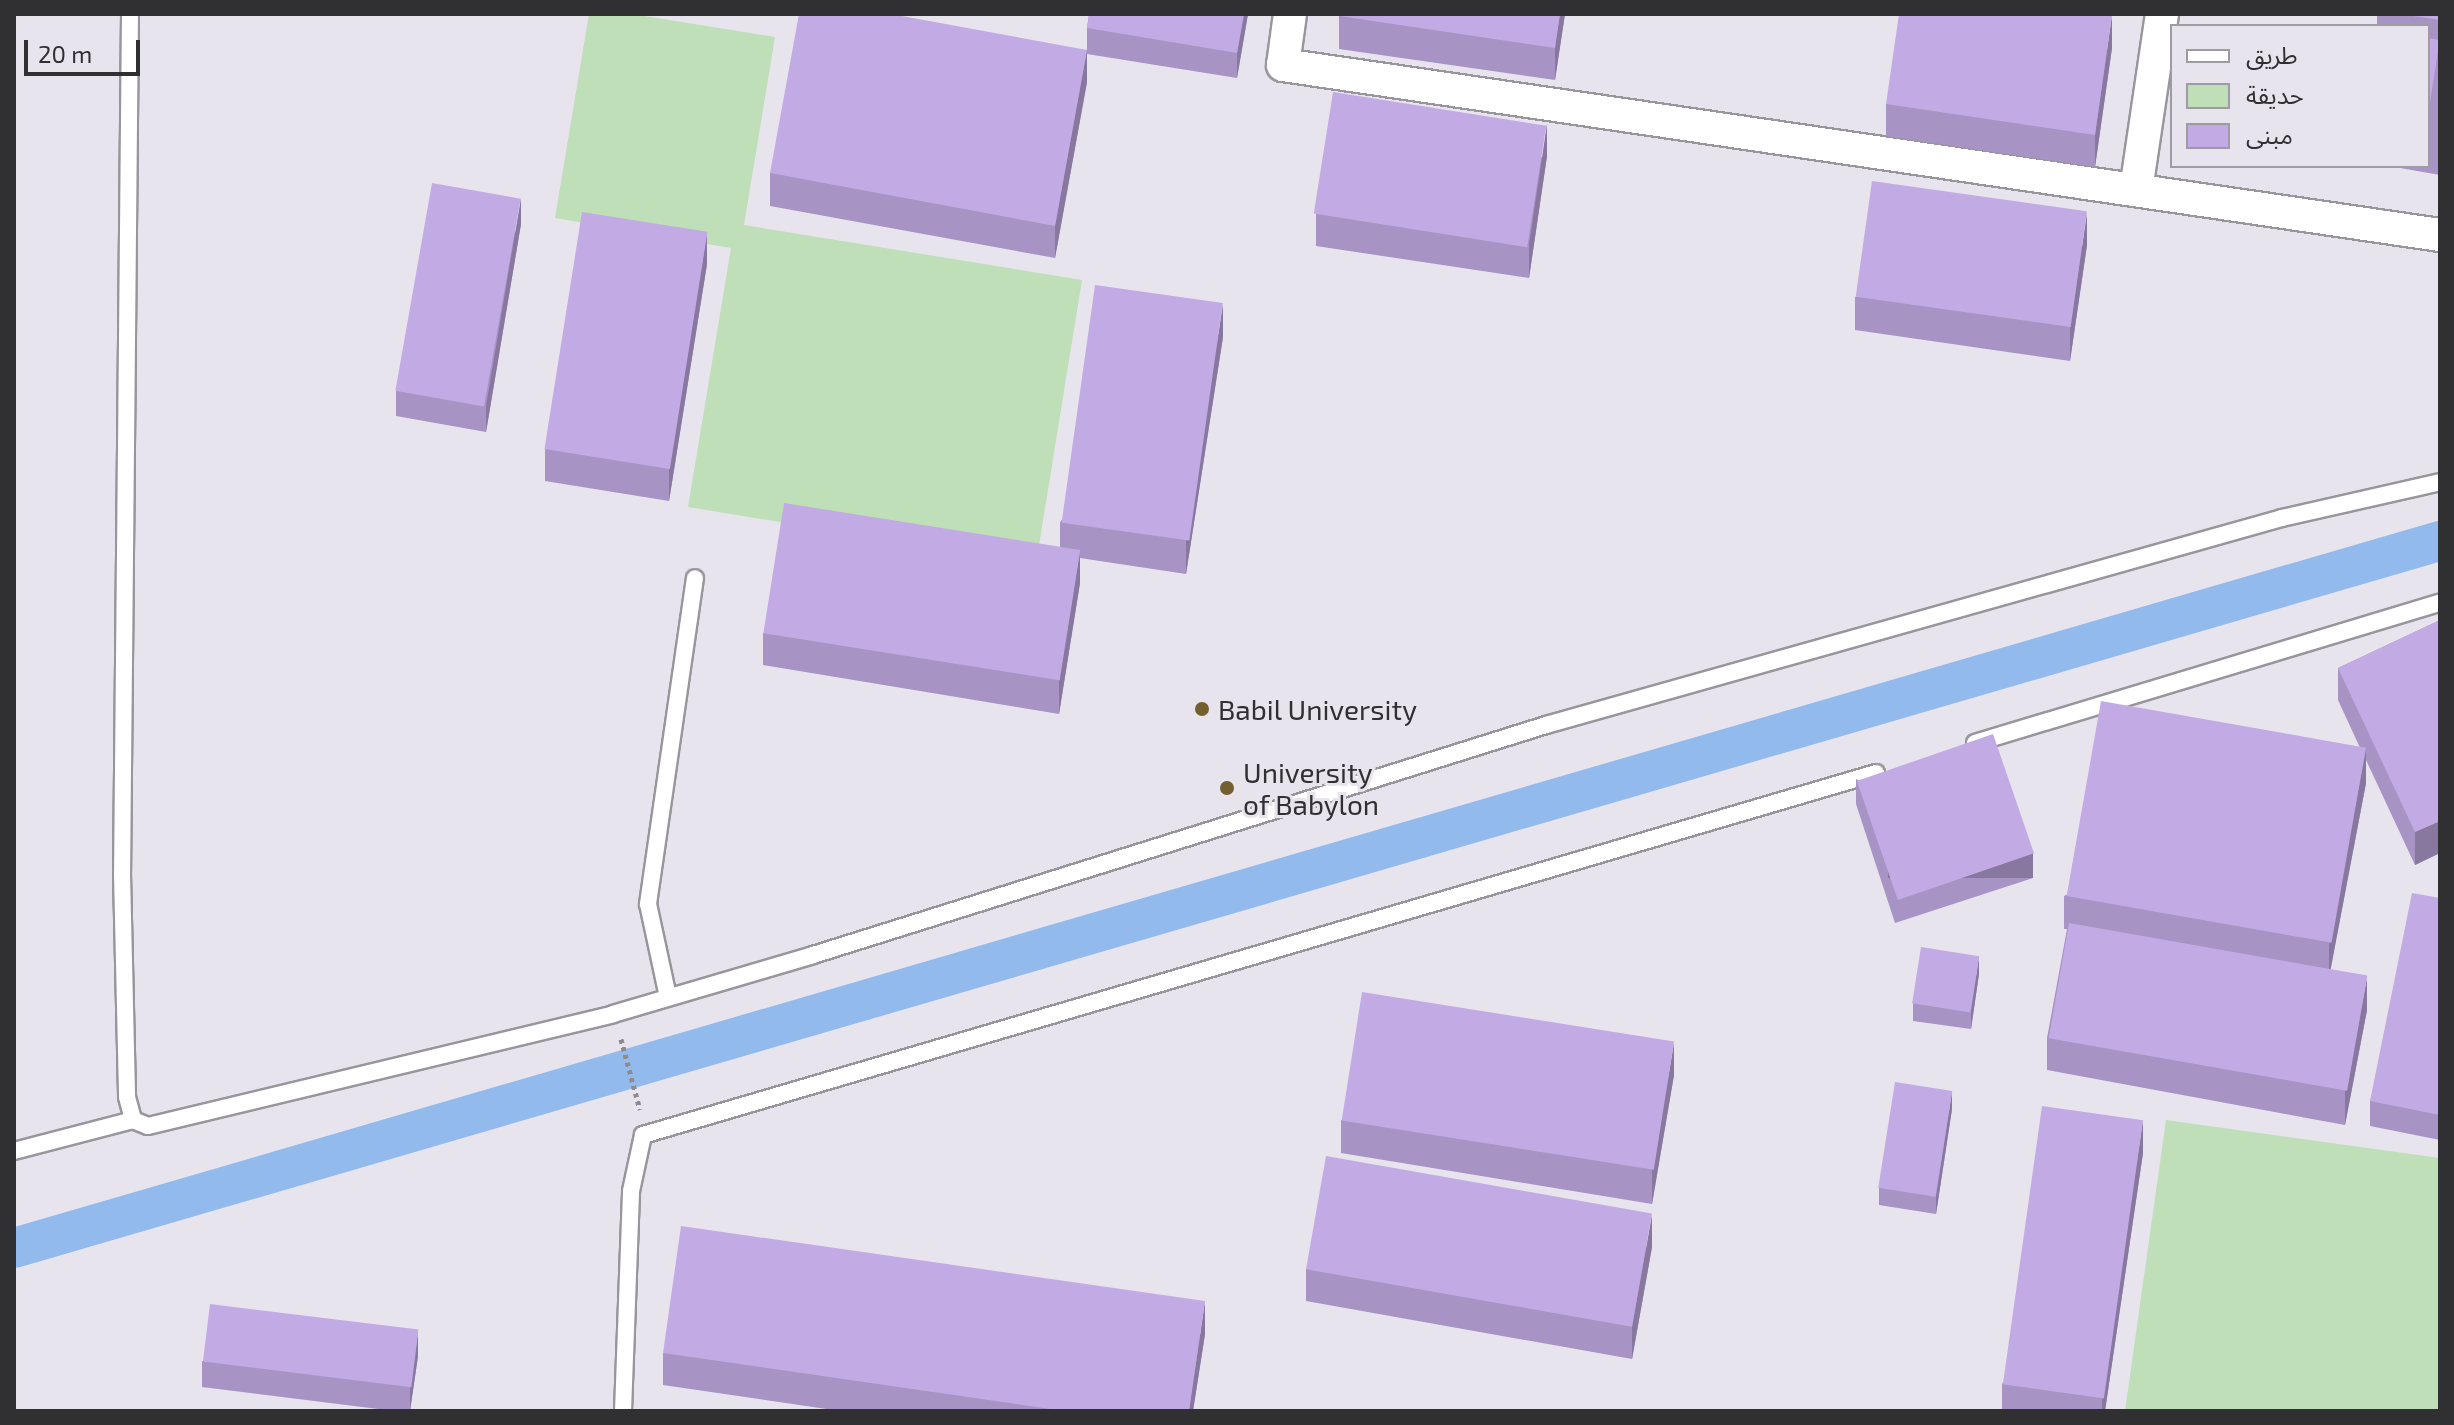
<!DOCTYPE html>
<html>
<head>
<meta charset="utf-8">
<style>
	body { margin:0 }
	#map { position:relative; width:2454px; height:1425px; overflow:hidden; background:#e8e4ed; font-family:"Exo 2","Noto Sans Arabic",sans-serif }
	div>[style] { position:absolute }
	.green>* { inset:0; background:#bedfb7 }
	.canal>* { height:40px; margin:-20px; padding:0 20px; transform-origin:20px; border-radius:20px; background:#92baec }
	.path>* { height:5px; margin-top:-2.5px; transform-origin:0; background:repeating-linear-gradient(90deg,#8d8a90 0 4px,transparent 0 8px) }
	.roads { filter:drop-shadow(2px 0 #98959d) drop-shadow(-2px 0 #98959d) drop-shadow(0 2px #98959d) drop-shadow(0 -2px #98959d) }
	.service>* { height:16px; margin:-8px; padding:0 8px; transform-origin:8px; border-radius:8px; background:#fff }
	.minor>* { height:32px; margin:-16px; padding:0 16px; transform-origin:16px; border-radius:16px; background:#fff }
	.wall>* { inset:0; background:#a793c4 }
	.shaded-wall>* { inset:0; background:#8878a0; transform-origin:0 0 }
	.building>* { inset:0; background:#c2abe4; transform-origin:0 0 }
	.dots>* { width:22px; height:22px; translate:-50% -50%; box-sizing:border-box; border:4px solid #e8e4ed; border-radius:50% }
	span { translate:-50% -50%; white-space:nowrap; text-align:center; line-height:1.15; -webkit-text-stroke:6px #e8e4ed; paint-order:stroke }
	.poi-label { font-size:28px; color:#302f32 }
	.left { translate:0 -50%; text-align:left }
	.frame { position:absolute; inset:0; border:16px solid #302f32; pointer-events:none }
	.legend { position:absolute; left:2170px; top:24px; width:260px; height:144px; box-sizing:border-box; background:#e8e4ed; border:2px solid #9e9ca2; margin:0; padding:10px 14px; list-style:none; font-size:24px; color:#302f32 }
	.legend li { display:flex; align-items:center; gap:16px; height:40px }
	.legend b { width:40px; border:2px solid #9e9ca2 }
	.scale { position:absolute; left:24px; top:40px; width:116px; height:36px; box-sizing:border-box; border:4px solid #302f32; border-top:0; padding-left:10px; font-size:24px; line-height:28px; white-space:nowrap; color:#302f32; -webkit-text-stroke:6px #e8e4ed; paint-order:stroke }
</style>
</head>
<body>
<div id="map">
	<div class="green">
		<div style="clip-path:polygon(589px 14px,632px 14px,775px 37px,744px 225px,1082px 280px,1036px 564px,688px 507px,731px 248px,555px 218px)"></div>
		<div style="clip-path:polygon(2166px 1120px,2440px 1158px,2440px 1411px,2125px 1411px)"></div>
	</div>
	<div class="canal">
		<div style="left:14px;top:1248px;width:2527px;rotate:-16.25deg"></div>
	</div>
	<div class="path">
		<div style="left:621px;top:1039px;width:73px;rotate:75deg"></div>
	</div>
	<div class="roads">
		<div class="service">
			<div style="left:130px;top:14px;width:860px;rotate:90.53deg"></div>
			<div style="left:122px;top:874px;width:223px;rotate:88.7deg"></div>
			<div style="left:127px;top:1097px;width:24px;rotate:75deg"></div>
			<div style="left:133px;top:1120px;width:16px;rotate:22deg"></div>
			<div style="left:148px;top:1126px;width:478px;rotate:-13.5deg"></div>
			<div style="left:613px;top:1014px;width:209px;rotate:-16.4deg"></div>
			<div style="left:813px;top:955px;width:768px;rotate:-17.42deg"></div>
			<div style="left:1546px;top:725px;width:765px;rotate:-15.71deg"></div>
			<div style="left:2282px;top:518px;width:162px;rotate:-12.8deg"></div>
			<div style="left:1975px;top:743px;width:486px;rotate:-16.8deg"></div>
			<div style="left:668px;top:997px;width:95px;rotate:-102.1deg"></div>
			<div style="left:648px;top:904px;width:329px;rotate:-81.8deg"></div>
			<div style="left:14px;top:1151px;width:123px;rotate:-14.6deg"></div>
			<div style="left:623px;top:1411px;width:220px;rotate:-87.9deg"></div>
			<div style="left:631px;top:1191px;width:57px;rotate:-77.9deg"></div>
			<div style="left:643px;top:1135px;width:1285px;rotate:-16.36deg"></div>
		</div>
		<div class="minor">
			<div style="left:1290px;top:14px;width:51px;rotate:97.8deg"></div>
			<div style="left:1283px;top:65px;width:1169px;rotate:8.36deg"></div>
			<div style="left:2136px;top:190px;width:178px;rotate:-81.6deg"></div>
		</div>
	</div>
	<div class="wall">
		<div style="clip-path:polygon(1089px 14px,1248px 14px,1237px 78px,1087px 54px,1087px 82px,1055px 258px,770px 206px,770px 173px,1087px 50px,1087px 28px)"></div>
		<div style="clip-path:polygon(1339px 14px,1565px 14px,1555px 80px,1339px 49px)"></div>
		<div style="clip-path:polygon(2377px 14px,2440px 14px,2440px 175px,2389px 166px,2428px 166px,2428px 26px,2377px 26px)"></div>
		<div style="clip-path:polygon(2112px 48px,2095px 167px,1886px 136px,1886px 104px)"></div>
		<div style="clip-path:polygon(1547px 156px,1529px 278px,1316px 246px,1316px 214px)"></div>
		<div style="clip-path:polygon(521px 224px,486px 432px,396px 416px,396px 391px)"></div>
		<div style="clip-path:polygon(2087px 245px,2070px 361px,1855px 330px,1855px 297px)"></div>
		<div style="clip-path:polygon(707px 264px,669px 501px,545px 481px,545px 449px)"></div>
		<div style="clip-path:polygon(1223px 337px,1186px 574px,1080px 558px,1080px 583px,1059px 714px,763px 665px,763px 633px,1060px 547px,1060px 522px)"></div>
		<div style="clip-path:polygon(2440px 620px,2440px 853px,2415px 865px,2366px 760px,2366px 783px,2330px 971px,2367px 1010px,2345px 1125px,2047px 1070px,2047px 1038px,2067px 929px,2064px 929px,2064px 896px,2361px 750px,2338px 700px,2338px 668px)"></div>
		<div style="clip-path:polygon(1856px 779px,2033px 878px,1895px 923px,1856px 804px)"></div>
		<div style="clip-path:polygon(2440px 898px,2440px 1140px,2370px 1126px,2370px 1101px)"></div>
		<div style="clip-path:polygon(1979px 974px,1971px 1029px,1913px 1021px,1913px 1003px)"></div>
		<div style="clip-path:polygon(1674px 1075px,1652px 1204px,1341px 1153px,1341px 1120px)"></div>
		<div style="clip-path:polygon(1952px 1109px,1936px 1214px,1879px 1205px,1879px 1188px)"></div>
		<div style="clip-path:polygon(2143px 1153px,2105px 1411px,2002px 1411px,2002px 1384px)"></div>
		<div style="clip-path:polygon(1652px 1247px,1632px 1359px,1306px 1301px,1306px 1269px)"></div>
		<div style="clip-path:polygon(1205px 1334px,1193px 1411px,840px 1411px,663px 1385px,663px 1353px)"></div>
		<div style="clip-path:polygon(418px 1356px,410px 1411px,394px 1411px,202px 1387px,202px 1361px)"></div>
	</div>
	<div class="shaded-wall">
		<div style="clip-path:polygon(1244px 14px,1248px 14px,1237px 78px,1237px 53px)"></div>
		<div style="clip-path:polygon(1560px 14px,1565px 14px,1555px 80px,1555px 48px)"></div>
		<div style="clip-path:polygon(2112px 15px,2112px 48px,2095px 167px,2095px 135px)"></div>
		<div style="clip-path:polygon(1087px 50px,1087px 82px,1055px 258px,1055px 226px)"></div>
		<div style="clip-path:polygon(1547px 124px,1547px 156px,1529px 278px,1529px 245px)"></div>
		<div style="clip-path:polygon(521px 198px,521px 224px,486px 432px,486px 406px)"></div>
		<div style="clip-path:polygon(2087px 213px,2087px 245px,2070px 361px,2070px 329px)"></div>
		<div style="clip-path:polygon(707px 232px,707px 264px,669px 501px,669px 469px)"></div>
		<div style="clip-path:polygon(1223px 304px,1223px 337px,1186px 574px,1186px 541px)"></div>
		<div style="clip-path:polygon(1080px 551px,1080px 583px,1059px 714px,1059px 681px)"></div>
		<div style="clip-path:polygon(2366px 750px,2366px 783px,2329px 978px,2329px 946px)"></div>
		<div style="clip-path:polygon(2440px 821px,2440px 853px,2415px 865px,2415px 832px)"></div>
		<div style="left:2033px;top:853px;width:25px;height:145px;rotate:90deg"></div>
		<div style="clip-path:polygon(1979px 956px,1979px 974px,1971px 1029px,1971px 1012px)"></div>
		<div style="clip-path:polygon(2367px 978px,2367px 1010px,2345px 1125px,2345px 1093px)"></div>
		<div style="clip-path:polygon(1674px 1043px,1674px 1075px,1652px 1204px,1652px 1171px)"></div>
		<div style="clip-path:polygon(1952px 1091px,1952px 1109px,1936px 1214px,1936px 1197px)"></div>
		<div style="clip-path:polygon(2143px 1120px,2143px 1153px,2105px 1411px,2102px 1411px,2102px 1398px)"></div>
		<div style="clip-path:polygon(1652px 1215px,1652px 1247px,1632px 1359px,1632px 1327px)"></div>
		<div style="clip-path:polygon(1205px 1301px,1205px 1334px,1193px 1411px,1189px 1411px)"></div>
		<div style="clip-path:polygon(418px 1331px,418px 1356px,410px 1411px,410px 1388px)"></div>
	</div>
	<div class="building">
		<div style="clip-path:polygon(799px 14px,891px 14px,1087px 50px,1055px 226px,770px 173px)"></div>
		<div style="clip-path:polygon(1089px 14px,1244px 14px,1237px 53px,1087px 28px)"></div>
		<div style="clip-path:polygon(1339px 14px,1560px 14px,1555px 48px,1339px 16px)"></div>
		<div style="clip-path:polygon(1899px 14px,2105px 14px,2112px 15px,2095px 135px,1886px 104px)"></div>
		<div style="clip-path:polygon(2400px 14px,2440px 14px,2440px 20px)"></div>
		<div style="left:2428px;top:38px;width:12px;height:109px;rotate:9deg"></div>
		<div style="left:1333px;top:92px;width:216px;height:123px;rotate:9deg"></div>
		<div style="left:1872px;top:181px;width:217px;height:117px;rotate:8deg"></div>
		<div style="left:432px;top:183px;width:90px;height:211px;rotate:10deg"></div>
		<div style="left:582px;top:212px;width:127px;height:240px;rotate:9deg"></div>
		<div style="left:1095px;top:285px;width:129px;height:240px;rotate:8deg"></div>
		<div style="left:784px;top:503px;width:300px;height:132px;rotate:9deg"></div>
		<div style="clip-path:polygon(2440px 620px,2440px 821px,2415px 832px,2338px 668px)"></div>
		<div style="left:2101px;top:701px;width:269px;height:198px;rotate:10deg"></div>
		<div style="left:1993px;top:734px;width:126px;height:144px;rotate:71deg"></div>
		<div style="clip-path:polygon(2412px 893px,2440px 898px,2440px 1115px,2370px 1101px)"></div>
		<div style="left:2069px;top:923px;width:303px;height:117px;rotate:10deg"></div>
		<div style="left:1921px;top:947px;width:59px;height:57px;rotate:9deg"></div>
		<div style="left:1362px;top:992px;width:316px;height:130px;rotate:9deg"></div>
		<div style="left:1895px;top:1082px;width:58px;height:107px;rotate:9deg"></div>
		<div style="left:2042px;top:1106px;width:102px;height:281px;rotate:8deg"></div>
		<div style="left:1326px;top:1156px;width:331px;height:115px;rotate:10deg"></div>
		<div style="clip-path:polygon(681px 1226px,1205px 1301px,1189px 1411px,1064px 1411px,663px 1353px)"></div>
		<div style="left:210px;top:1304px;width:210px;height:58px;rotate:7deg"></div>
	</div>
	<div class="dots">
		<div style="left:1202px;top:709px;background:#745f2e"></div>
		<div style="left:1227px;top:788px;background:#745f2e"></div>
	</div>
	<div class="poi-label">
		<span class="left" style="left:1218px;top:709px">Babil University</span>
		<span class="left" style="left:1243px;top:788px">University<br>of Babylon</span>
	</div>
	<div class="frame"></div>
	<ul class="legend">
	<li><b style="height:10px;background:#fff"></b>طريق</li>
	<li><b style="height:22px;background:#bedfb7"></b>حديقة</li>
	<li><b style="height:22px;background:#c2abe4"></b>مبنى</li>
	</ul>
	<div class="scale">20 m</div>
</div>
</body>
</html>
